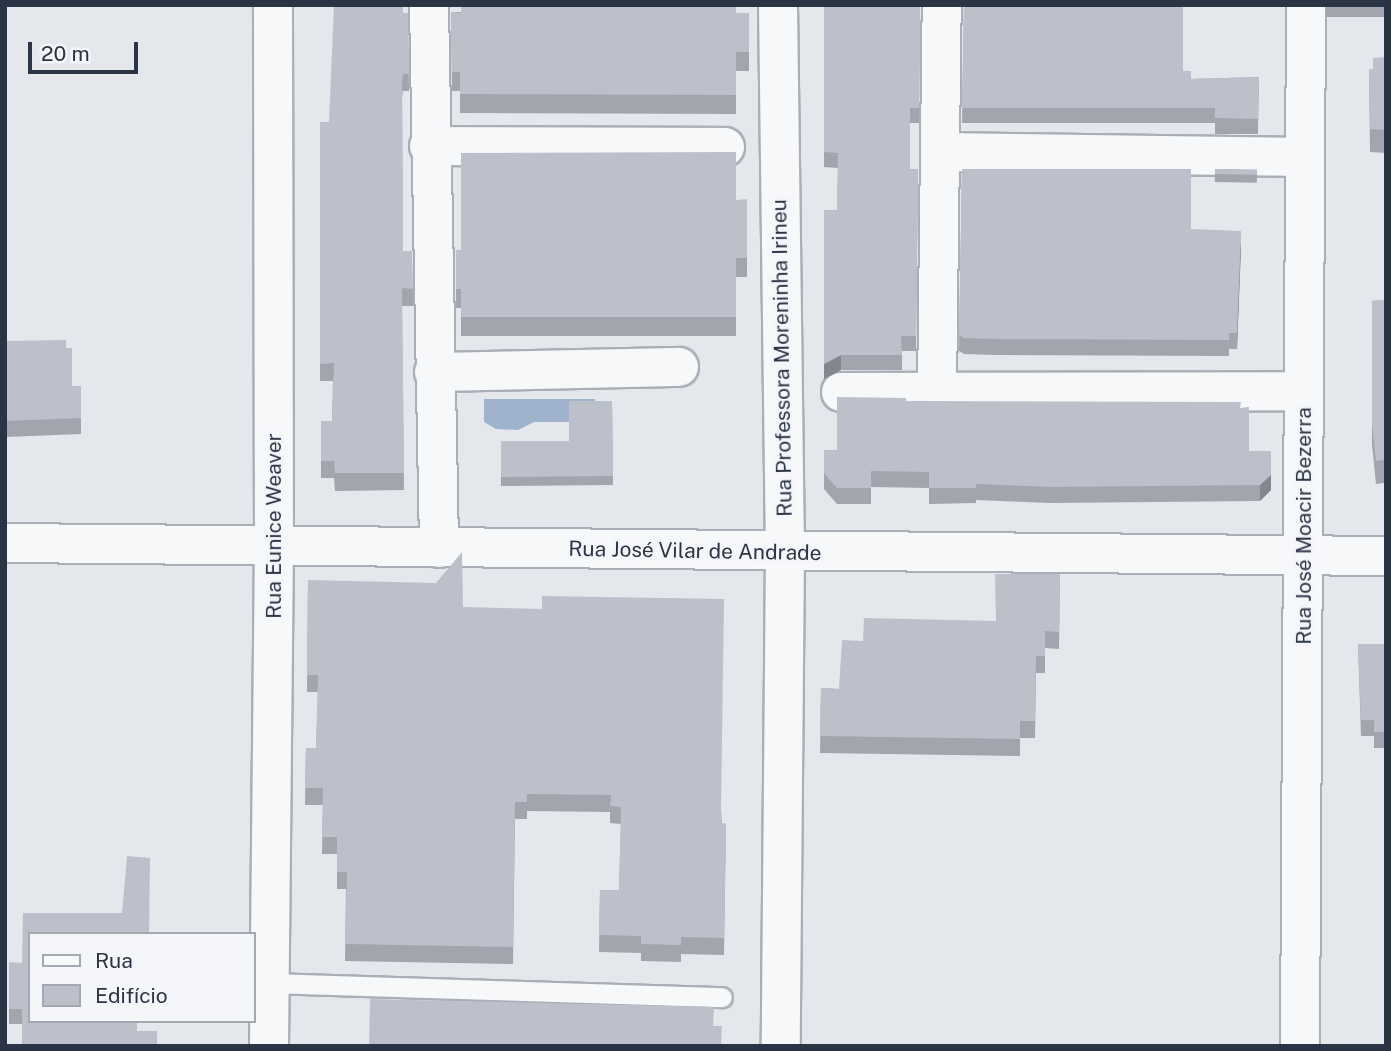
<!DOCTYPE html>
<html>
<head>
<meta charset="utf-8">
<style>
	body { margin:0 }
	#map { position:relative; width:1391px; height:1051px; overflow:hidden; background:#e4e7ec; font-family:"Public Sans",sans-serif }
	div>[style] { position:absolute }
	.water>* { inset:0; background:#9fb4cc }
	.roads { filter:drop-shadow(2px 0 #a9aeb7) drop-shadow(-2px 0 #a9aeb7) drop-shadow(0 2px #a9aeb7) drop-shadow(0 -2px #a9aeb7) }
	.service>* { height:19px; margin:-9.5px; padding:0 9.5px; transform-origin:9.5px; border-radius:9.5px; background:#f7f8fa }
	.minor>* { height:38px; margin:-19px; padding:0 19px; transform-origin:19px; border-radius:19px; background:#f7f8fa }
	.wall>* { inset:0; background:#a1a5ae; transform-origin:0 0 }
	.shaded-wall>* { inset:0; background:#83868d }
	.building>* { inset:0; background:#bbc0ca; transform-origin:0 0 }
	span { translate:-50% -50%; white-space:nowrap; text-align:center; line-height:1.15; -webkit-text-stroke:7px #f4f6f9; paint-order:stroke }
	.street-label { font-size:21px; color:#2b3445 }
	.frame { position:absolute; inset:0; border:7px solid #2b3445; pointer-events:none }
	.legend { position:absolute; left:28px; top:932px; width:228px; height:91px; box-sizing:border-box; background:#f4f6f9; border:2px solid #a4a8b1; margin:0; padding:9px 12px; list-style:none; font-size:21px; color:#2b3445 }
	.legend li { display:flex; align-items:center; gap:14px; height:35px }
	.legend b { width:35px; border:2px solid #a4a8b1 }
	.scale { position:absolute; left:28px; top:42px; width:110px; height:32px; box-sizing:border-box; border:4px solid #2b3445; border-top:0; padding-left:9px; font-size:21px; line-height:24px; white-space:nowrap; color:#2b3445; -webkit-text-stroke:5px #f4f6f9; paint-order:stroke }
</style>
</head>
<body>
<div id="map">
	<div class="water">
		<div style="clip-path:polygon(484px 399px,595px 399px,595px 422px,534px 422px,518px 430px,496px 429px,484px 422px)"></div>
	</div>
	<div class="roads">
		<div class="service">
			<div style="left:270px;top:983px;width:452px;rotate:1.8deg"></div>
		</div>
		<div class="minor">
			<div style="left:429px;top:5px;width:543px;rotate:88.94deg"></div>
			<div style="left:778px;top:5px;width:546px;rotate:89.27deg"></div>
			<div style="left:785px;top:551px;width:495px;rotate:90.5deg"></div>
			<div style="left:429px;top:146px;width:296px;rotate:0.2deg"></div>
			<div style="left:941px;top:152px;width:364px;rotate:0.8deg"></div>
			<div style="left:434px;top:372px;width:245px;rotate:-1.2deg"></div>
			<div style="left:841px;top:392px;width:463px;rotate:-0.1deg"></div>
			<div style="left:937px;top:392px;width:387px;rotate:-89.3deg"></div>
			<div style="left:5px;top:543px;width:1381px;rotate:0.54deg"></div>
			<div style="left:269px;top:1046px;width:500px;rotate:-89.43deg"></div>
			<div style="left:274px;top:546px;width:541px;rotate:-90.11deg"></div>
			<div style="left:1300px;top:1046px;width:1041px;rotate:-89.67deg"></div>
		</div>
	</div>
	<div class="wall">
		<div style="clip-path:polygon(824px 5px,920px 5px,919px 123px,910px 123px,910px 169px,918px 169px,916px 351px,902px 351px,902px 370px,841px 370px,824px 379px,824px 210px,837px 210px,838px 168px,824px 167px)"></div>
		<div style="clip-path:polygon(964px 5px,1183px 71px,1191px 79px,1259px 77px,1258px 134px,1215px 134px,1215px 123px,962px 123px)"></div>
		<div style="left:1326px;top:5px;width:60px;height:12px"></div>
		<div style="clip-path:polygon(451px 12px,749px 13px,749px 71px,736px 71px,736px 114px,460px 113px,460px 91px,452px 91px)"></div>
		<div style="clip-path:polygon(403px 13px,408px 13px,409px 91px,403px 91px,402px 97px,403px 251px,413px 289px,413px 306px,402px 306px,404px 490px,335px 491px,334px 478px,321px 478px,321px 421px,332px 421px,333px 381px,320px 381px,320px 122px,329px 122px)"></div>
		<div style="clip-path:polygon(1386px 57px,1386px 153px,1370px 152px,1369px 69px,1373px 69px)"></div>
		<div style="clip-path:polygon(962px 169px,1191px 229px,1241px 247px,1237px 349px,1229px 349px,1229px 356px,997px 355px,964px 354px,959px 351px)"></div>
		<div style="left:1215px;top:169px;width:42px;height:13px;rotate:1deg"></div>
		<div style="clip-path:polygon(736px 200px,747px 218px,747px 277px,736px 277px,736px 336px,461px 336px,461px 308px,456px 308px,456px 250px,461px 250px)"></div>
		<div style="clip-path:polygon(1386px 300px,1386px 488px,1385px 483px,1376px 484px,1372px 445px,1372px 301px)"></div>
		<div style="clip-path:polygon(5px 341px,66px 348px,72px 386px,81px 386px,81px 434px,5px 437px)"></div>
		<div style="clip-path:polygon(612px 401px,613px 485px,501px 486px,501px 441px,569px 441px)"></div>
		<div style="clip-path:polygon(906px 401px,1241px 408px,1249px 451px,1271px 490px,1260px 501px,1050px 503px,976px 500px,976px 503px,929px 504px,929px 488px,871px 487px,871px 504px,837px 504px,824px 489px,824px 473px,837px 450px)"></div>
		<div style="clip-path:polygon(1060px 574px,1059px 649px,1045px 648px,1045px 673px,1036px 673px,1035px 738px,1020px 738px,1020px 756px,820px 753px,821px 688px,839px 689px,996px 621px)"></div>
		<div style="clip-path:polygon(308px 580px,463px 607px,721px 812px,722px 823px,726px 824px,724px 955px,681px 954px,681px 962px,641px 961px,641px 953px,599px 952px,600px 890px,619px 890px,621px 824px,610px 823px,610px 812px,527px 811px,527px 819px,515px 819px,513px 964px,345px 961px,346px 889px,337px 889px,337px 854px,322px 854px,323px 805px,305px 805px,306px 748px,316px 748px,318px 692px,307px 692px)"></div>
		<div style="clip-path:polygon(1358px 644px,1386px 644px,1386px 748px,1374px 748px,1374px 736px,1361px 736px)"></div>
		<div style="clip-path:polygon(22px 963px,22px 1032px,22px 1024px,9px 1024px,9px 1009px)"></div>
	</div>
	<div class="shaded-wall">
		<div style="clip-path:polygon(1241px 231px,1241px 247px,1237px 349px,1237px 333px)"></div>
		<div style="clip-path:polygon(841px 355px,841px 370px,824px 379px,824px 364px)"></div>
		<div style="clip-path:polygon(1271px 451px,1271px 490px,1260px 501px,1260px 485px)"></div>
	</div>
	<div class="building">
		<div style="clip-path:polygon(334px 5px,403px 5px,403px 13px,408px 13px,409px 74px,403px 74px,402px 81px,403px 251px,412px 251px,413px 289px,402px 288px,404px 473px,335px 473px,334px 461px,321px 461px,321px 421px,332px 421px,334px 363px,320px 364px,320px 122px,329px 122px)"></div>
		<div style="clip-path:polygon(461px 5px,736px 5px,736px 13px,749px 13px,749px 52px,736px 52px,736px 95px,460px 94px,460px 72px,452px 72px,451px 12px,461px 13px)"></div>
		<div style="clip-path:polygon(824px 5px,920px 5px,919px 108px,910px 108px,910px 169px,918px 169px,916px 336px,901px 336px,902px 355px,841px 355px,824px 364px,824px 210px,837px 210px,838px 153px,824px 152px)"></div>
		<div style="clip-path:polygon(964px 5px,1183px 5px,1183px 71px,1191px 71px,1191px 79px,1259px 77px,1258px 119px,1215px 118px,1215px 108px,962px 108px)"></div>
		<div style="clip-path:polygon(1386px 57px,1386px 130px,1370px 129px,1369px 69px,1373px 69px,1373px 58px)"></div>
		<div style="clip-path:polygon(736px 152px,736px 200px,747px 199px,747px 258px,736px 258px,736px 317px,461px 317px,461px 289px,456px 289px,456px 250px,461px 250px,461px 153px)"></div>
		<div style="clip-path:polygon(962px 169px,1191px 169px,1191px 229px,1241px 231px,1237px 333px,1229px 333px,1229px 340px,997px 339px,964px 338px,959px 335px)"></div>
		<div style="left:1215px;top:169px;width:42px;height:5px;rotate:1deg"></div>
		<div style="clip-path:polygon(1386px 300px,1386px 465px,1385px 460px,1376px 461px,1372px 422px,1372px 301px)"></div>
		<div style="clip-path:polygon(66px 340px,66px 348px,72px 348px,72px 386px,81px 386px,81px 418px,5px 421px,5px 341px)"></div>
		<div style="clip-path:polygon(837px 397px,906px 398px,906px 401px,1241px 402px,1240px 408px,1249px 407px,1249px 451px,1271px 451px,1271px 475px,1260px 485px,1050px 487px,976px 484px,976px 488px,929px 488px,929px 472px,871px 471px,871px 488px,837px 488px,824px 473px,824px 450px,837px 450px)"></div>
		<div style="clip-path:polygon(569px 401px,612px 401px,613px 476px,501px 477px,501px 441px,569px 441px)"></div>
		<div style="clip-path:polygon(462px 552px,463px 607px,542px 609px,542px 596px,724px 599px,721px 809px,722px 823px,726px 824px,724px 938px,681px 937px,681px 945px,641px 944px,641px 936px,599px 935px,600px 890px,619px 890px,621px 807px,610px 806px,611px 795px,527px 794px,527px 802px,515px 802px,513px 947px,345px 944px,347px 872px,337px 872px,337px 837px,322px 837px,323px 788px,305px 788px,306px 748px,316px 748px,318px 675px,307px 675px,308px 580px,436px 583px)"></div>
		<div style="clip-path:polygon(995px 574px,1060px 574px,1059px 632px,1045px 631px,1045px 656px,1036px 656px,1035px 721px,1020px 721px,1020px 739px,820px 736px,821px 688px,839px 689px,842px 640px,863px 641px,864px 618px,996px 621px)"></div>
		<div style="clip-path:polygon(1358px 644px,1386px 644px,1386px 732px,1374px 732px,1374px 720px,1361px 720px)"></div>
		<div style="clip-path:polygon(127px 856px,150px 858px,149px 934px,30px 934px,30px 1021px,137px 1021px,137px 1031px,157px 1031px,157px 1046px,22px 1046px,22px 1009px,9px 1009px,9px 962px,22px 963px,23px 913px,122px 913px)"></div>
		<div style="clip-path:polygon(370px 999px,714px 1007px,713px 1026px,722px 1026px,721px 1046px,369px 1046px)"></div>
	</div>
	<div class="street-label">
		<span style="left:782px;top:358px;rotate:-91deg">Rua Professora Moreninha Irineu</span>
		<span style="left:274px;top:526px;rotate:-90deg">Rua Eunice Weaver</span>
		<span style="left:1304px;top:526px;rotate:-90deg">Rua José Moacir Bezerra</span>
		<span style="left:695px;top:551px;rotate:1deg">Rua José Vilar de Andrade</span>
	</div>
	<div class="frame"></div>
	<ul class="legend">
	<li><b style="height:9px;background:#f7f8fa"></b>Rua</li>
	<li><b style="height:19px;background:#bbc0ca"></b>Edifício</li>
	</ul>
	<div class="scale">20 m</div>
</div>
</body>
</html>
